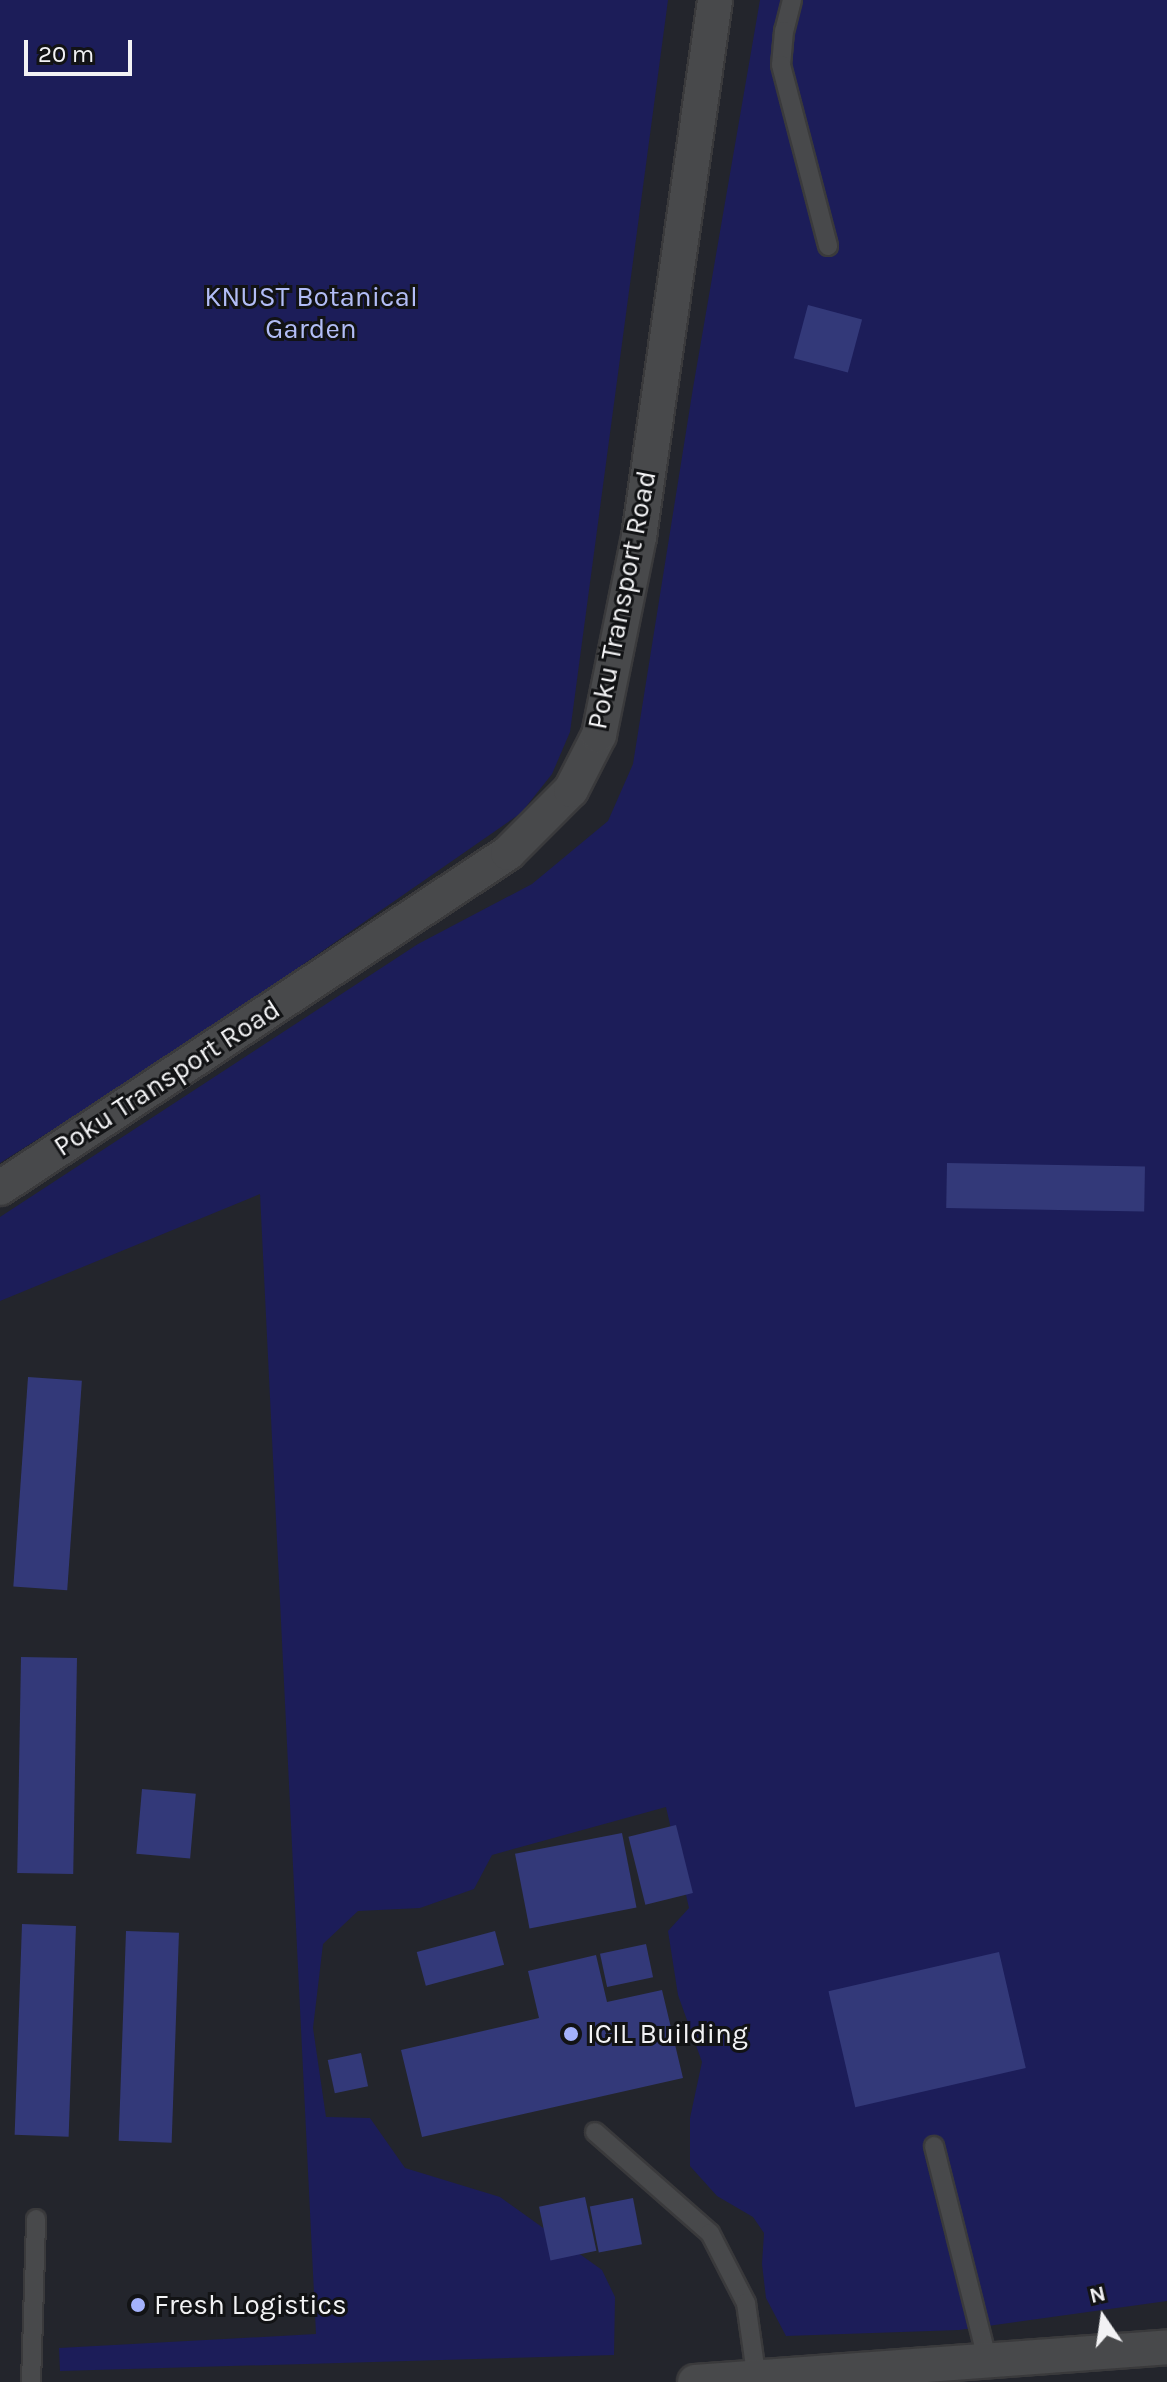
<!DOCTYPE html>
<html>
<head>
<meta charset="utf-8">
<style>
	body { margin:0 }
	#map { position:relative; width:1167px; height:2382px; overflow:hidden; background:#1b1c1e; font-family:Karla,sans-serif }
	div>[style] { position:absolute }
	.built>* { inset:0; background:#23252c; transform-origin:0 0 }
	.green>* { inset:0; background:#1c1d59 }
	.building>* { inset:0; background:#333979; transform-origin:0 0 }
	.roads { filter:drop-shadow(2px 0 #3a3a3c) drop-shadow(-2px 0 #3a3a3c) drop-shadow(0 2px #3a3a3c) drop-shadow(0 -2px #3a3a3c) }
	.service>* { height:18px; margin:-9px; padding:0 9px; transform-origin:9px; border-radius:9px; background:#48494b }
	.minor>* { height:34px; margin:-17px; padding:0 17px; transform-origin:17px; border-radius:17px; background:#48494b }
	.dots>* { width:22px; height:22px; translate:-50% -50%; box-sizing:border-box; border:4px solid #121315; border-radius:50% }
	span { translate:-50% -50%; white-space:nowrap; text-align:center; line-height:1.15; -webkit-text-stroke:6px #121315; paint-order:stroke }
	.park-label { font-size:28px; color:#b2bdf6 }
	.street-label { font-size:28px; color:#f2f2f4 }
	.poi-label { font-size:28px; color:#f2f2f4 }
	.left { translate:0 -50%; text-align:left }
	.north { position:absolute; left:1063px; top:2278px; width:80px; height:80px; -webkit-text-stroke:6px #121315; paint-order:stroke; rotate:347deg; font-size:22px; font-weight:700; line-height:32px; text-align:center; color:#f2f2f4 }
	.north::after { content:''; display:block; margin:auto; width:28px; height:36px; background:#f2f2f4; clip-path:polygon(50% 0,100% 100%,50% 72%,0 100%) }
	.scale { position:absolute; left:24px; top:40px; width:108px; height:36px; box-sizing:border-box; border:4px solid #f2f2f4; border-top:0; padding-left:10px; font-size:24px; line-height:28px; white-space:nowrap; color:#f2f2f4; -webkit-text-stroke:6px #121315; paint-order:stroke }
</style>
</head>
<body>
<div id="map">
	<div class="built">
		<div style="left:0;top:0;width:1167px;height:2382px"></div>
	</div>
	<div class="green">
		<div style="clip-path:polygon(0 0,668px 0,570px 732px,552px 774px,521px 813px,193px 1041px,0 1163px)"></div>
		<div style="clip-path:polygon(760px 0,1167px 0,1167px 2301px,959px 2330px,786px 2336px,766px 2298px,762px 2264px,764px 2233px,753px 2217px,717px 2196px,690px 2166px,690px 2118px,702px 2062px,678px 1995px,668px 1931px,689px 1908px,666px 1807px,492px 1855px,474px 1889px,420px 1908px,358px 1911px,323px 1944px,313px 2028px,326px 2117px,370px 2118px,405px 2168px,500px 2197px,602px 2270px,615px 2297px,614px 2355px,60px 2371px,59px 2348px,316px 2334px,260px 1194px,0 1301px,0 1217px,418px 944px,532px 884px,608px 821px,633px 764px,693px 388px)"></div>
	</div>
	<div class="building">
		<div style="left:808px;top:305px;width:56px;height:55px;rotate:15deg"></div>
		<div style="left:947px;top:1163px;width:198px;height:45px;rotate:1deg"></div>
		<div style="left:28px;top:1377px;width:54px;height:210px;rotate:4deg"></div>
		<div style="left:21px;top:1657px;width:56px;height:216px;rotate:1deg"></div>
		<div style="left:142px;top:1789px;width:54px;height:65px;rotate:5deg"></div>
		<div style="left:676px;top:1825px;width:70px;height:49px;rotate:76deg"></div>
		<div style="left:622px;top:1833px;width:76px;height:109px;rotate:79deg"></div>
		<div style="left:22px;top:1924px;width:54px;height:211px;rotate:2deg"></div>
		<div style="left:126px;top:1931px;width:53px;height:210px;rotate:2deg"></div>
		<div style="left:495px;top:1931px;width:35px;height:81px;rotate:75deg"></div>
		<div style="left:646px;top:1944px;width:34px;height:47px;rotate:78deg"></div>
		<div style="left:999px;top:1952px;width:119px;height:175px;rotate:77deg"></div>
		<div style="clip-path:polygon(596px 1955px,607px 2002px,662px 1990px,683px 2078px,422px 2137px,401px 2050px,539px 2018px,528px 1971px)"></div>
		<div style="left:361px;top:2053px;width:34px;height:34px;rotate:78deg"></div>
		<div style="left:585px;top:2197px;width:55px;height:47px;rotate:78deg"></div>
		<div style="left:633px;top:2198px;width:47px;height:44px;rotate:79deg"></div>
	</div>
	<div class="roads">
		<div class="service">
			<div style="left:792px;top:0;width:32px;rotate:104deg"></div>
			<div style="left:784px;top:31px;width:34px;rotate:95deg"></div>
			<div style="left:781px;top:65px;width:187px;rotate:75.4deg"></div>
			<div style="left:595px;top:2132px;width:153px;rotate:41.3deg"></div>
			<div style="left:710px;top:2233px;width:79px;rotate:62.8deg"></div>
			<div style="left:746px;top:2303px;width:78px;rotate:81.9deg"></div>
			<div style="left:934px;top:2146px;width:223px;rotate:76deg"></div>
			<div style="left:31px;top:2382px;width:163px;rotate:-88.2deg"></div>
		</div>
		<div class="minor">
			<div style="left:0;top:1188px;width:609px;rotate:-33.4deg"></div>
			<div style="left:508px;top:853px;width:89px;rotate:-45deg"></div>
			<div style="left:571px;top:790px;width:62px;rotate:-63deg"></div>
			<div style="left:599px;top:735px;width:202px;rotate:-78.6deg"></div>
			<div style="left:639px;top:537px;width:542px;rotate:-81.94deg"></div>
			<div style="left:695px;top:2382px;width:473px;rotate:-4.2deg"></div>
		</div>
	</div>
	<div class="dots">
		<div style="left:571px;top:2034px;background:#a4b2fc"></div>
		<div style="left:138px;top:2305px;background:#a4b2fc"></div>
	</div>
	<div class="park-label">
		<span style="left:311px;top:313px">KNUST Botanical<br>Garden</span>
	</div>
	<div class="street-label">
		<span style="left:622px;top:600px;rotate:-79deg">Poku Transport Road</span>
		<span style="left:167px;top:1078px;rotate:-33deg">Poku Transport Road</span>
	</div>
	<div class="poi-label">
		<span class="left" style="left:587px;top:2034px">ICIL Building</span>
		<span class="left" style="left:154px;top:2305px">Fresh Logistics</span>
	</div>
	<div class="north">N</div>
	<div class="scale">20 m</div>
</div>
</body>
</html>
